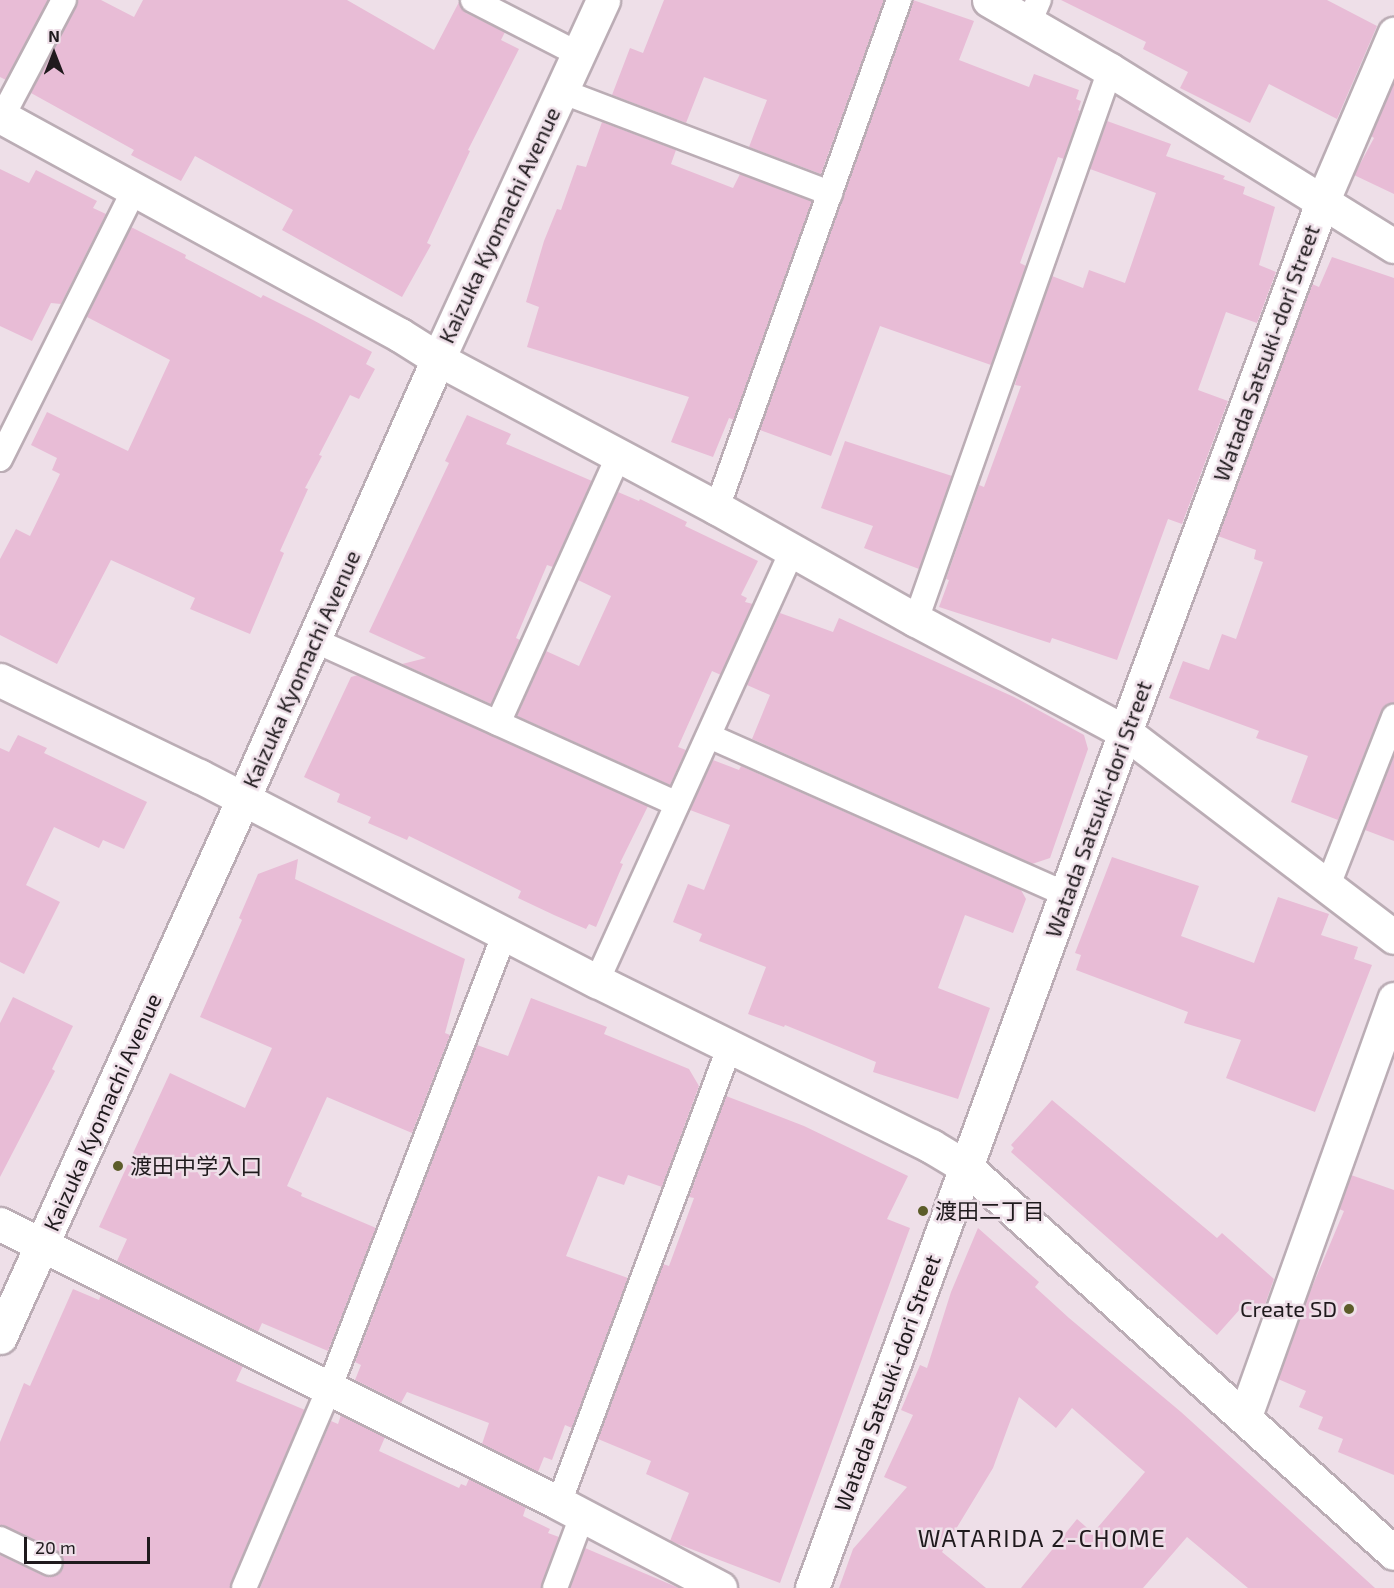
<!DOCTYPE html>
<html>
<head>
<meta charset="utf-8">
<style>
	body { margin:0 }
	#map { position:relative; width:1394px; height:1588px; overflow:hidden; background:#eedfe8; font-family:"Exo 2","Noto Sans JP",sans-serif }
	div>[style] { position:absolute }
	.building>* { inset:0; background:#e8bcd6 }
	.roads { filter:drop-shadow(2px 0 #bbadb5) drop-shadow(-2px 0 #bbadb5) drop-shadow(0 2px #bbadb5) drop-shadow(0 -2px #bbadb5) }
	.lane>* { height:24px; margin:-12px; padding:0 12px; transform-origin:12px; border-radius:12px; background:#fff }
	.street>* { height:33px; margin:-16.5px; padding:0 16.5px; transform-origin:16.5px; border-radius:16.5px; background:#fff }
	.secondary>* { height:33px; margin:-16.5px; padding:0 16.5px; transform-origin:16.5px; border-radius:16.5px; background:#fff }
	.dots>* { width:16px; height:16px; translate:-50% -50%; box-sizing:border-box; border:3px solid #eedfe8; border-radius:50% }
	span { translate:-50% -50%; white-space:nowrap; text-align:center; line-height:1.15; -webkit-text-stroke:5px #eedfe8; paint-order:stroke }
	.street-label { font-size:22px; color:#1f1a1d }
	.poi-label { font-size:22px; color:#1f1a1d }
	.left { translate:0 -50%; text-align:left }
	.right { translate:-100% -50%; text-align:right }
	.neighbourhood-label { font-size:24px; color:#1f1a1d; letter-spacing:1.5px }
	.north { position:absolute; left:24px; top:24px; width:60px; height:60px; -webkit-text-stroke:4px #eedfe8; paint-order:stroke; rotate:0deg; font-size:16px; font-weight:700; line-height:24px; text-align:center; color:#1f1a1d }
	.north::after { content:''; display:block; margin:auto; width:21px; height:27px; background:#1f1a1d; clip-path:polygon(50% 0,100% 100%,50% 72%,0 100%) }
	.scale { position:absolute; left:24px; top:1537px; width:126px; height:27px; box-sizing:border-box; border:3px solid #1f1a1d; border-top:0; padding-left:8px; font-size:18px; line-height:21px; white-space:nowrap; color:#1f1a1d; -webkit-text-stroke:4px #eedfe8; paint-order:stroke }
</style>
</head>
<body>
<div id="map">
	<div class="building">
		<div style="clip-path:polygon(0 0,48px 0,6px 80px,0 77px)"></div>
		<div style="clip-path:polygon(78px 0,101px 0,134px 17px,143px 0,347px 0,434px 50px,459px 2px,466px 13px,505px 32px,501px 40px,519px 49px,468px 150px,470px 151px,427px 243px,431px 245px,402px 297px,282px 230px,293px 210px,195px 156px,181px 181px,131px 155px,134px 150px,31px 93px)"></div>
		<div style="clip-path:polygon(664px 0,884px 0,821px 174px,749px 147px,767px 100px,704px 77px,686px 123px,612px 95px,630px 48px,643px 53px)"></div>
		<div style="clip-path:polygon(913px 0,974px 21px,959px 60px,1029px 87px,1034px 74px,1079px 90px,1076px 99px,1081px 101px,1078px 110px,1080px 111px,1064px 159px,1058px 157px,1020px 263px,1026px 266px,991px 365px,880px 326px,831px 456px,760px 430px)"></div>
		<div style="clip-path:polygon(1061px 0,1327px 0,1377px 26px,1337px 119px,1269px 84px,1250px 123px,1180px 88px,1188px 72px,1143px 49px,1146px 42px)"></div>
		<div style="clip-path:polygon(1394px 82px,1394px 194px,1354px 175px,1374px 138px,1371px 136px)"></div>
		<div style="clip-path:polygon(1107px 121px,1171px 144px,1166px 156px,1225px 176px,1223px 179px,1245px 187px,1243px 194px,1275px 207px,1259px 265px,1276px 272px,1257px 323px,1226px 312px,1198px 390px,1228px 401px,1182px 524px,1168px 519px,1117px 660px,1052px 638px,1050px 643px,939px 607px,949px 580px,946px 579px,979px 485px,984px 487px,1021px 386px,1015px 385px,1018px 374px,1052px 276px,1083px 288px,1089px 270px,1125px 283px,1156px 193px,1090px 169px)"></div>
		<div style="clip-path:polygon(602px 122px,676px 150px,671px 164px,733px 188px,740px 174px,812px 201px,734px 420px,729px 418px,713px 457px,671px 442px,689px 397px,527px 347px,539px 307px,526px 302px,544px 241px,557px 209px,561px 210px,577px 165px,586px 167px)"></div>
		<div style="clip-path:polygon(0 169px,29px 183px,36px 170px,97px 201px,93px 208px,106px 214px,61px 304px,51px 303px,32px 341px,0 326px)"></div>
		<div style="clip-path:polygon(131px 227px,186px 255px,185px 258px,261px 298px,263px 295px,313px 320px,372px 352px,366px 364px,375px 369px,359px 399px,350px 395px,319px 455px,322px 456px,305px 488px,308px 489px,280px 551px,284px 553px,250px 634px,190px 609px,195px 598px,111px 560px,57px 664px,0 635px,0 559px,16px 529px,30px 536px,60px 474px,52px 470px,57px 458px,31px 445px,47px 412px,128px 451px,170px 360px,87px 317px)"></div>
		<div style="clip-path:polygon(1332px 257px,1394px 278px,1394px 703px,1386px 706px,1381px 712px,1338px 820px,1291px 802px,1308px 756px,1256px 738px,1259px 731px,1169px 698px,1183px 661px,1209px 670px,1222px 634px,1236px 639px,1263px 562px,1254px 559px,1256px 550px,1218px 536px,1312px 284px,1319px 287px)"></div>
		<div style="clip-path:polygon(467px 415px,511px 434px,506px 444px,592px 481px,553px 567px,547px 565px,516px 638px,520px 640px,491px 704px,402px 664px,426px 658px,369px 632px,449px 463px,445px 461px)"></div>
		<div style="clip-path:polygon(845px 441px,952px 476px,919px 569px,864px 548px,873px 526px,821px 508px)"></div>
		<div style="clip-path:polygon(618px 492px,639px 501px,640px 499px,687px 522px,685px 526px,758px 561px,741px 595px,747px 598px,745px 602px,753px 604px,721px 675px,712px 671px,678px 747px,686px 750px,670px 785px,517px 716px,546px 651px,579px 666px,611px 596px,578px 580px)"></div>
		<div style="clip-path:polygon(780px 613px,833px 632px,839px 618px,1014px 697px,1084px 735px,1088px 749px,1050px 858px,1032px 864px,752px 739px,770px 695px,747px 685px)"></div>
		<div style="clip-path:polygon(358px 675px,648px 806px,620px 863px,623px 864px,596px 927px,589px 924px,586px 929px,554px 915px,518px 898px,521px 891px,409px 836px,407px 840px,368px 823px,371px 817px,337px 802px,340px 794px,304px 777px,351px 677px)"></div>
		<div style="clip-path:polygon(18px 735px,47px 748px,44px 753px,147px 802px,124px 849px,103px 840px,99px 848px,54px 827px,26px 885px,60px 902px,24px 974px,0 962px,0 748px,9px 752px)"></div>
		<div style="clip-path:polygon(1394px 756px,1394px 841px,1365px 830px)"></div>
		<div style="clip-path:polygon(713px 760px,739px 770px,741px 766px,1021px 890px,1026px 899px,1013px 933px,965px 915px,938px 988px,990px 1008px,958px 1099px,873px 1072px,876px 1062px,785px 1025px,784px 1027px,748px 1014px,766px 967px,699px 941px,702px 934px,673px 922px,688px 884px,704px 890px,730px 825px,690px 810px)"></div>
		<div style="clip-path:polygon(1112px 857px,1199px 886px,1181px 936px,1254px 963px,1278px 897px,1329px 914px,1321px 935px,1358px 947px,1354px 959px,1372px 965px,1315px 1112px,1226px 1078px,1241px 1040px,1184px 1023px,1188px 1012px,1076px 970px,1081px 955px,1075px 953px)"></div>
		<div style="clip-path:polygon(298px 859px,295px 879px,465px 959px,445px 1033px,450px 1035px,412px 1133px,327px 1097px,287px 1186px,302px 1193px,301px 1196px,376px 1228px,328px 1351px,262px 1323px,258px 1332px,117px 1261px,127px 1239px,99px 1227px,170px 1073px,245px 1108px,272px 1048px,200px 1017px,242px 920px,239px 918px,258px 874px)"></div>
		<div style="clip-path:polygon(13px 997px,73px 1026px,52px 1069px,55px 1071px,0 1177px,0 1023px)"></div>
		<div style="clip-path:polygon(531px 998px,607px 1027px,604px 1034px,689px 1069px,699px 1086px,662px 1187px,628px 1175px,624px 1185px,598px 1176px,566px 1256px,628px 1278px,572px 1428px,565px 1425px,552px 1460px,544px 1457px,538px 1472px,482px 1444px,489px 1423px,407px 1392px,401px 1403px,355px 1380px,361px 1365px,355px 1362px,477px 1045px,508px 1056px)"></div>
		<div style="clip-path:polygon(726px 1096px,804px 1126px,908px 1176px,887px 1219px,910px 1228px,780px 1583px,670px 1541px,689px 1493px,646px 1474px,651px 1461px,598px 1439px,663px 1264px,669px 1266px,694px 1198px,689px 1197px)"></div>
		<div style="clip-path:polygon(1052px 1100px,1217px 1238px,1222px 1233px,1274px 1279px,1262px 1313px,1241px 1308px,1217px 1335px,1011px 1152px,1014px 1148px,1011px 1145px)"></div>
		<div style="clip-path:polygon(1351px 1175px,1394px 1190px,1394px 1475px,1338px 1452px,1343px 1439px,1318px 1429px,1323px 1417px,1299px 1407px,1306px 1391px,1278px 1379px,1304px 1306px,1344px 1211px,1339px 1209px)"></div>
		<div style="clip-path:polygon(978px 1228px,1039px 1282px,1035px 1287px,1069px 1318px,1181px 1412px,1375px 1588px,1248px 1588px,1187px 1537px,1143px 1588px,1021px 1588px,1077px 1519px,1093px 1533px,1145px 1472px,1072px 1408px,1056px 1428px,1019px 1397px,993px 1468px,942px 1552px,986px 1588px,839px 1588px,853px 1549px,907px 1487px,884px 1477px,913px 1415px,901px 1410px,920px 1365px,927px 1368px,951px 1292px)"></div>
		<div style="clip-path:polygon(73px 1289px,99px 1300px,101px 1295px,243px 1366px,236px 1381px,305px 1410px,230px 1588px,0 1588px,0 1555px,44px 1576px,58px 1575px,63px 1569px,64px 1561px,57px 1550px,0 1525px,0 1442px,24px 1383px,30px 1386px)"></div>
		<div style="clip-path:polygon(341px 1415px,385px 1437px,379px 1451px,459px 1488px,461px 1484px,466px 1486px,469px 1479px,526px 1507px,523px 1516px,550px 1529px,548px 1533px,559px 1537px,541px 1588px,260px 1588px,331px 1421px,338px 1424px)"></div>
		<div style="clip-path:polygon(585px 1548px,679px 1588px,570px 1588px)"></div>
	</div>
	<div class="roads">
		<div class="lane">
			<div style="left:473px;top:0;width:118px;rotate:27.2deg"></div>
			<div style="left:1029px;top:23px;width:25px;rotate:-67deg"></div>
			<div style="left:561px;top:91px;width:288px;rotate:20.8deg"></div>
			<div style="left:2px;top:117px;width:132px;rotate:-62.1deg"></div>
			<div style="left:0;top:459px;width:301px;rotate:-63.5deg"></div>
			<div style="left:717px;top:508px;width:540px;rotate:-70.29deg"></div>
			<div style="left:916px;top:620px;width:583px;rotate:-70.57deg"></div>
			<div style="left:314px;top:640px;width:398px;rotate:24.3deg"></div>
			<div style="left:498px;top:723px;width:292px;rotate:-65.7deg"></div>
			<div style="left:709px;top:736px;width:392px;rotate:23.9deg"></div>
			<div style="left:1327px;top:888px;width:184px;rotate:-68.6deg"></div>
			<div style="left:597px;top:981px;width:471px;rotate:-65.6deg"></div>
			<div style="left:559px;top:1503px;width:489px;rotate:-69.5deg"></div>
			<div style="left:0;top:1539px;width:55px;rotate:25.6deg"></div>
			<div style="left:244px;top:1588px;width:216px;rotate:-66.9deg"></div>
			<div style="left:329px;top:1389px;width:489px;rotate:-68.9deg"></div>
			<div style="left:555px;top:1588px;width:77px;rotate:-69.4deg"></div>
		</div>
		<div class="street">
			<div style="left:989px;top:0;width:140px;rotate:30deg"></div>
			<div style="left:1110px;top:70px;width:334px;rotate:31.8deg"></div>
			<div style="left:0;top:116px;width:456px;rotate:28.7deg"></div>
			<div style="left:400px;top:335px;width:45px;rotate:32.3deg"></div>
			<div style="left:438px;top:359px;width:316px;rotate:28.1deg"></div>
			<div style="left:717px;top:508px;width:228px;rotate:29.4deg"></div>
			<div style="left:916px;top:620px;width:237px;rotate:28.2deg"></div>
			<div style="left:1125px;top:732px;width:338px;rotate:37.3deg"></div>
			<div style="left:0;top:1224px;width:625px;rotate:26.52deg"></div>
			<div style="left:559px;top:1503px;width:182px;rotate:27.8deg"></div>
			<div style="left:1245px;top:1416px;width:443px;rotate:-70.3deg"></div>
		</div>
		<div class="secondary">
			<div style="left:0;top:680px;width:221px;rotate:25.8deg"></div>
			<div style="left:199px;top:776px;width:448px;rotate:27.3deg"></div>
			<div style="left:597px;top:981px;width:373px;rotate:26.3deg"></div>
			<div style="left:931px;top:1146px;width:41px;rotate:31deg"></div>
			<div style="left:966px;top:1167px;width:576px;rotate:42.05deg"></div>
			<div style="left:0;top:1337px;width:590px;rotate:-65.69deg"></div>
			<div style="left:243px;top:799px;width:481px;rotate:-66.1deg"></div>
			<div style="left:438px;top:359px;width:395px;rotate:-65.3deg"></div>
			<div style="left:812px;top:1588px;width:911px;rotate:-69.91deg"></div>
			<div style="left:1125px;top:732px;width:568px;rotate:-69.59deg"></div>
			<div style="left:1323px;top:200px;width:181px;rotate:-66.8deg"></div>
		</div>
	</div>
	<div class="dots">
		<div style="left:118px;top:1166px;background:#5c5c29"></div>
		<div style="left:923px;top:1211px;background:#5c5c29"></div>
		<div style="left:1349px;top:1309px;background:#5c5c29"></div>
	</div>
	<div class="street-label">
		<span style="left:499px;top:225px;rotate:-65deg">Kaizuka Kyomachi Avenue</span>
		<span style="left:1266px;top:353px;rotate:-70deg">Watada Satsuki-dori Street</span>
		<span style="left:301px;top:669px;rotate:-66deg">Kaizuka Kyomachi Avenue</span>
		<span style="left:1098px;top:809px;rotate:-70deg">Watada Satsuki-dori Street</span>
		<span style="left:102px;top:1112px;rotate:-66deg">Kaizuka Kyomachi Avenue</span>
		<span style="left:887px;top:1383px;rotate:-70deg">Watada Satsuki-dori Street</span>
	</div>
	<div class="poi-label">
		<span class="left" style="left:130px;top:1166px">渡田中学入口</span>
		<span class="left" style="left:935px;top:1211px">渡田二丁目</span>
		<span class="right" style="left:1337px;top:1309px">Create SD</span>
	</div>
	<div class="neighbourhood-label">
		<span style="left:1042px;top:1538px">WATARIDA 2-CHOME</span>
	</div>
	<div class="north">N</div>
	<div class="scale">20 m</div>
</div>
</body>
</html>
